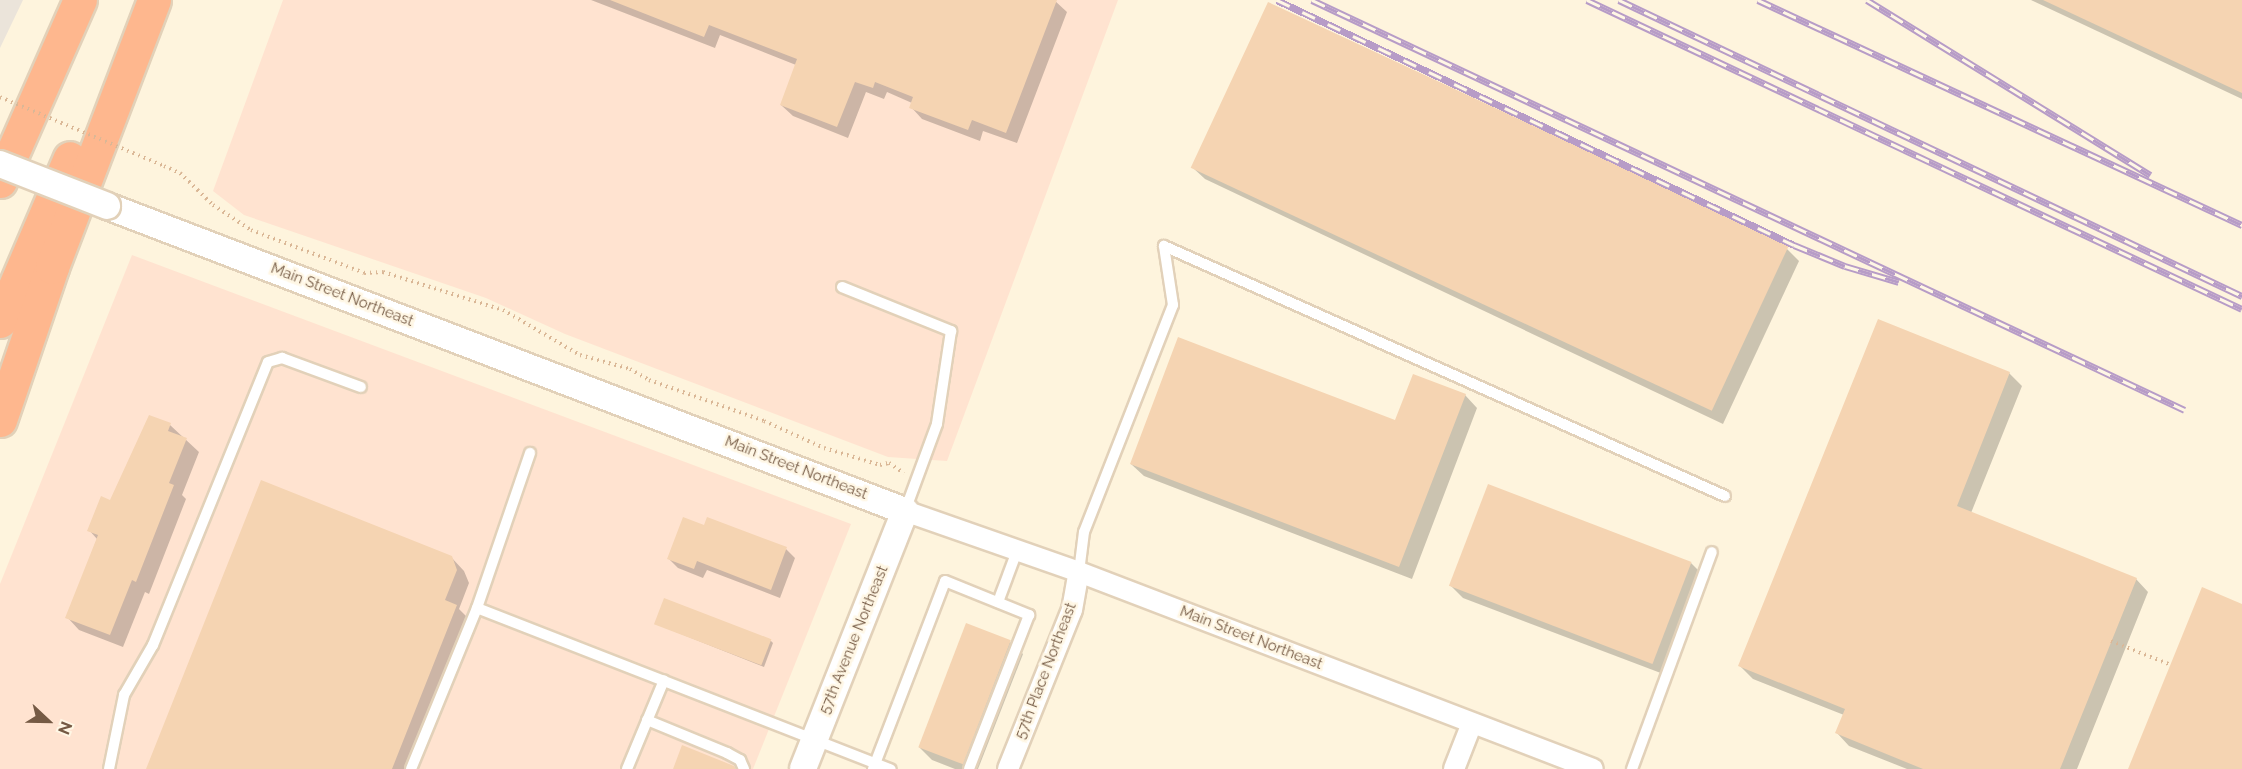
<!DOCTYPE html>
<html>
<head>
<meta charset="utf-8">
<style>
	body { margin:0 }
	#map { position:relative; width:2242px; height:769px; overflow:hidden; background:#fef4dd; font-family:Raleway,sans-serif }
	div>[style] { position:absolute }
	.commercial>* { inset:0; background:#ffe3d0 }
	.industrial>* { inset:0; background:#ebe4da }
	.shadow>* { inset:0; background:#0003 }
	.building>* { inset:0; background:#f5d4b2; transform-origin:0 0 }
	.path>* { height:4px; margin-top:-2px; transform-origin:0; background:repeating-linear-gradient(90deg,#dab796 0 1.5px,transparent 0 6px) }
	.roads { filter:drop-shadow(2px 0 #e2d1b9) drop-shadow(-2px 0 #e2d1b9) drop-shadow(0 2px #e2d1b9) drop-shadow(0 -2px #e2d1b9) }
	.service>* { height:10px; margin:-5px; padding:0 5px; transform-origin:5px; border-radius:5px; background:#fff }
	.minor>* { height:20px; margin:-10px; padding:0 10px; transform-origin:10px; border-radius:10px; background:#fff }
	.tertiary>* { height:26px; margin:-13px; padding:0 13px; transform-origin:13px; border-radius:13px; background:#fff }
	.motorway>* { height:33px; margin:-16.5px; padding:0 16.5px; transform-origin:16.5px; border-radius:16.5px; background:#feb78e }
	.rail>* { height:7px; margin-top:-3.5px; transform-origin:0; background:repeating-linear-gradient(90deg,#fff7e5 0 14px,#b79cc7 0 28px); box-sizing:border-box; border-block:2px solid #b79cc7 }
	.path-bridge>* { height:4px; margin-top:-2px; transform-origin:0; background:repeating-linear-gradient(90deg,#dab796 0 1.5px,transparent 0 6px) }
	.bridges { filter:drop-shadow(2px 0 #e2d1b9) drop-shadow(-2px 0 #e2d1b9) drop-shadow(0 2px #e2d1b9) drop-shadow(0 -2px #e2d1b9) }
	.tertiary-bridge>* { height:26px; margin:-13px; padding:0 13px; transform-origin:13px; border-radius:13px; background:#fff }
	span { translate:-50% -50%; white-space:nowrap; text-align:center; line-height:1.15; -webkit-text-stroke:5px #fff7e5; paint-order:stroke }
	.street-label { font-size:15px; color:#755a44 }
	.north { position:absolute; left:18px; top:691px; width:60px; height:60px; -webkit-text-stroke:4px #fff7e5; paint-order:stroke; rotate:112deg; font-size:16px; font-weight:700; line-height:24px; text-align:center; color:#755a44 }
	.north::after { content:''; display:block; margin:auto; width:21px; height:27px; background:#755a44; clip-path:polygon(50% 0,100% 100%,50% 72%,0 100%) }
</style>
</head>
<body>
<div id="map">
	<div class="commercial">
		<div style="clip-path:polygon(283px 0,1118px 0,947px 461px,888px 457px,565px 334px,486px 298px,244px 215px,213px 191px)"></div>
		<div style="clip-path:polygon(132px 255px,851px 524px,753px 769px,0 769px,0 584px)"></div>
	</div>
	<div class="industrial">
		<div style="clip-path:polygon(0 0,23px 0,0 48px)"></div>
	</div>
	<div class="shadow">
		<div style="clip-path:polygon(591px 0,1054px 0,1067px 12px,1017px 143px,983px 131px,980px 141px,922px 119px,911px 107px,912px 103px,887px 92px,884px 99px,866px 92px,848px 138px,793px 116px,781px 105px,796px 65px,720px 35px,715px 48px)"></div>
		<div style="clip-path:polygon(2031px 0,2242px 0,2242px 99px)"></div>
		<div style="clip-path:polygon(1192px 167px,1787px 249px,1799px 261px,1723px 424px,1205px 179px)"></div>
		<div style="clip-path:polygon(2009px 373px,2022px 386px,1971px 513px,2136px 579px,2148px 592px,2077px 769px,1907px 769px,1849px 746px,1837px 733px,1844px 715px,1753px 679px,1740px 666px)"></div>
		<div style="clip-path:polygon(1465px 395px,1477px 408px,1412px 579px,1144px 476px,1131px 464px,1396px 422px)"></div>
		<div style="clip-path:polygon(170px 425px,199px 452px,182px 495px,186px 499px,149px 594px,145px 592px,123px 647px,79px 630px,67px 617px,97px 539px,89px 530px)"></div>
		<div style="clip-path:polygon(705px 527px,786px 549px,795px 558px,780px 598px,707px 570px,703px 578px,678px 568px,669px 559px)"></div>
		<div style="clip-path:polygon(451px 557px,464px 571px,469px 583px,459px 609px,469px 619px,409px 769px,147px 769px)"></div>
		<div style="clip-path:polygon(1691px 563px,1704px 576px,1666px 675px,1463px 598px,1451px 586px)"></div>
		<div style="clip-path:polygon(656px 624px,770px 640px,773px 643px,764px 667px)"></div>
		<div style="clip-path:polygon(1010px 642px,1023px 654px,978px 769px,955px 769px,932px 760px,919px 747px)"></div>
	</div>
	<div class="building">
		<div style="clip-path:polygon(610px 0,1057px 0,1006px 133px,972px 120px,968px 130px,909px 108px,913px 97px,875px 82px,873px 88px,855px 82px,837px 127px,780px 105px,797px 59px,709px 25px,704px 37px)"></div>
		<div style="clip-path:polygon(2043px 0,2242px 0,2242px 93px)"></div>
		<div style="left:1268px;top:2px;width:575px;height:183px;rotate:25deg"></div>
		<div style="clip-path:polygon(1878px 319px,2010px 372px,1957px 506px,2137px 578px,2060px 769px,1923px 769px,1835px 733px,1845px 709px,1738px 666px)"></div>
		<div style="clip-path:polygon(1178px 337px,1395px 420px,1413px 374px,1466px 394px,1399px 567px,1130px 464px)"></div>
		<div style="clip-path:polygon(149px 415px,171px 423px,168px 431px,187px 438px,169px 483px,174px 485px,136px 582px,132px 580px,110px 635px,65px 618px,98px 535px,87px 531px,101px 496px,110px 500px)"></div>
		<div style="clip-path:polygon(261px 480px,452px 556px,457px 570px,445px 600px,457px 605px,392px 769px,146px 769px)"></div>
		<div style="left:1488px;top:484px;width:218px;height:109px;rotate:21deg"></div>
		<div style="clip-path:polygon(683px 517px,704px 525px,707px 517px,787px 547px,771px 590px,697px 561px,694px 569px,667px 559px)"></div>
		<div style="clip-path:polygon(2202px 587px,2242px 604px,2242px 769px,2128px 769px)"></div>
		<div style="left:664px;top:598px;width:115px;height:28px;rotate:21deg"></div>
		<div style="left:966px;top:623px;width:48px;height:133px;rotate:21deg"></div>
		<div style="clip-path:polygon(682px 745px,734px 766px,736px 769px,673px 769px)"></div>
	</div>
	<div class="path">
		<div style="left:164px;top:166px;width:17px;rotate:24deg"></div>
		<div style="left:180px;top:173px;width:46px;rotate:44.1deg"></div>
		<div style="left:213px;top:205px;width:45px;rotate:33.3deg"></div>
		<div style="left:251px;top:230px;width:121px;rotate:20.8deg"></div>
		<div style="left:364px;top:273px;width:19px;rotate:-3deg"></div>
		<div style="left:383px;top:272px;width:126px;rotate:17.6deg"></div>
		<div style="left:503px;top:310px;width:89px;rotate:30.3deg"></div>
		<div style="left:580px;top:355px;width:52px;rotate:15.6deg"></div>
		<div style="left:630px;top:369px;width:22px;rotate:30deg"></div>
		<div style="left:649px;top:380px;width:122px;rotate:19.6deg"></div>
		<div style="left:764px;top:421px;width:66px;rotate:24.2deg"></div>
		<div style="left:824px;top:448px;width:59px;rotate:16.9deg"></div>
		<div style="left:880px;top:465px;width:9px;rotate:-13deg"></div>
		<div style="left:889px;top:463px;width:18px;rotate:34deg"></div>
		<div style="left:2111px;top:641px;width:65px;rotate:21.8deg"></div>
	</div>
	<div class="roads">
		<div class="service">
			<div style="left:1164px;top:246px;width:614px;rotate:24.02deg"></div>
			<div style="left:842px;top:287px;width:118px;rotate:22deg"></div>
			<div style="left:951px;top:331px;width:94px;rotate:98.6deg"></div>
			<div style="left:937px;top:424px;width:93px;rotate:110.2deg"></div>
			<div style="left:1079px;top:572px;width:40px;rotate:-82.9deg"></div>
			<div style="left:1084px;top:532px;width:244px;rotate:-68.6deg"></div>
			<div style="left:1173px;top:305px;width:60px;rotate:-98.7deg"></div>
			<div style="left:998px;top:602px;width:54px;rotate:-69.6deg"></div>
			<div style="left:477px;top:608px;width:444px;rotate:21.3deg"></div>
			<div style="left:647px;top:720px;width:87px;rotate:22.4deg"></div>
			<div style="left:727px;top:753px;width:15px;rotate:28deg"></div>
			<div style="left:740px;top:760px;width:10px;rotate:66deg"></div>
			<div style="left:109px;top:769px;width:76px;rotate:-78.5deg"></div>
			<div style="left:124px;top:695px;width:58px;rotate:-59.9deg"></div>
			<div style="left:153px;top:645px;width:305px;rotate:-67.9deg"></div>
			<div style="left:268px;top:362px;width:15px;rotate:-16deg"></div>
			<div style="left:282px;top:358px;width:84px;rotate:20.2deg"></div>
			<div style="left:411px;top:769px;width:174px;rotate:-67.7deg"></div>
			<div style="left:477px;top:608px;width:164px;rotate:-71.1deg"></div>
			<div style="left:627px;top:769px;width:96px;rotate:-67.4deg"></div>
			<div style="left:873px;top:769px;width:201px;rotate:-69deg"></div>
			<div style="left:945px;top:581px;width:91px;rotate:22deg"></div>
			<div style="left:1029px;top:615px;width:165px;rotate:111.3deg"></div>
			<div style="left:1632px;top:769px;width:231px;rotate:-69.8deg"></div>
		</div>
		<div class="minor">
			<div style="left:905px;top:511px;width:184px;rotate:19.3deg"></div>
			<div style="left:1079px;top:572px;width:550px;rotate:20.97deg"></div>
			<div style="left:1008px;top:769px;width:171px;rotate:-68.1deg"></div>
			<div style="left:1072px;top:610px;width:39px;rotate:-80deg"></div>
			<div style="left:1454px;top:769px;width:49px;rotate:-68.6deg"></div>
		</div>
		<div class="tertiary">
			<div style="left:107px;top:206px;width:854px;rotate:20.92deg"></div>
			<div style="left:905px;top:511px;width:277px;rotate:111.6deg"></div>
		</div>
		<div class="motorway">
			<div style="left:0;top:181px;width:198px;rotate:-66.2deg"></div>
			<div style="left:0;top:321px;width:177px;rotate:-66.8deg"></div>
			<div style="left:0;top:420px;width:162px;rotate:-71.2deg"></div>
			<div style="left:52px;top:267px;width:286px;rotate:-69.1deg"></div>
		</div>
	</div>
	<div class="rail">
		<div style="left:1277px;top:0;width:572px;rotate:25.36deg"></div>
		<div style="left:1794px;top:245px;width:55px;rotate:22.4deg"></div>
		<div style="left:1845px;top:266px;width:56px;rotate:16.5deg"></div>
		<div style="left:1312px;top:0;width:964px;rotate:25.16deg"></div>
		<div style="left:1587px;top:0;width:724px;rotate:25.26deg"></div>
		<div style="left:1619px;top:0;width:690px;rotate:25.41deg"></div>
		<div style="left:1758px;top:0;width:534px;rotate:24.93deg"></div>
		<div style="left:1867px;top:0;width:333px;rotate:31.7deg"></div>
	</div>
	<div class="path-bridge">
		<div style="left:0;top:97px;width:178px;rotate:22.8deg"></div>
	</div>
	<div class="bridges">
		<div class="tertiary-bridge">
			<div style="left:0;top:164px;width:115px;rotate:21.4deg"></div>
		</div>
	</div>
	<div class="street-label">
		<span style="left:342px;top:295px;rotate:21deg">Main Street Northeast</span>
		<span style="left:796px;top:468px;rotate:21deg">Main Street Northeast</span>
		<span style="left:1251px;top:638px;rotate:21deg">Main Street Northeast</span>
		<span style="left:854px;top:640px;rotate:-68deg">57th Avenue Northeast</span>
		<span style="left:1046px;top:671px;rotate:-69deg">57th Place Northeast</span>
	</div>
	<div class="north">N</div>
</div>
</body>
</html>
